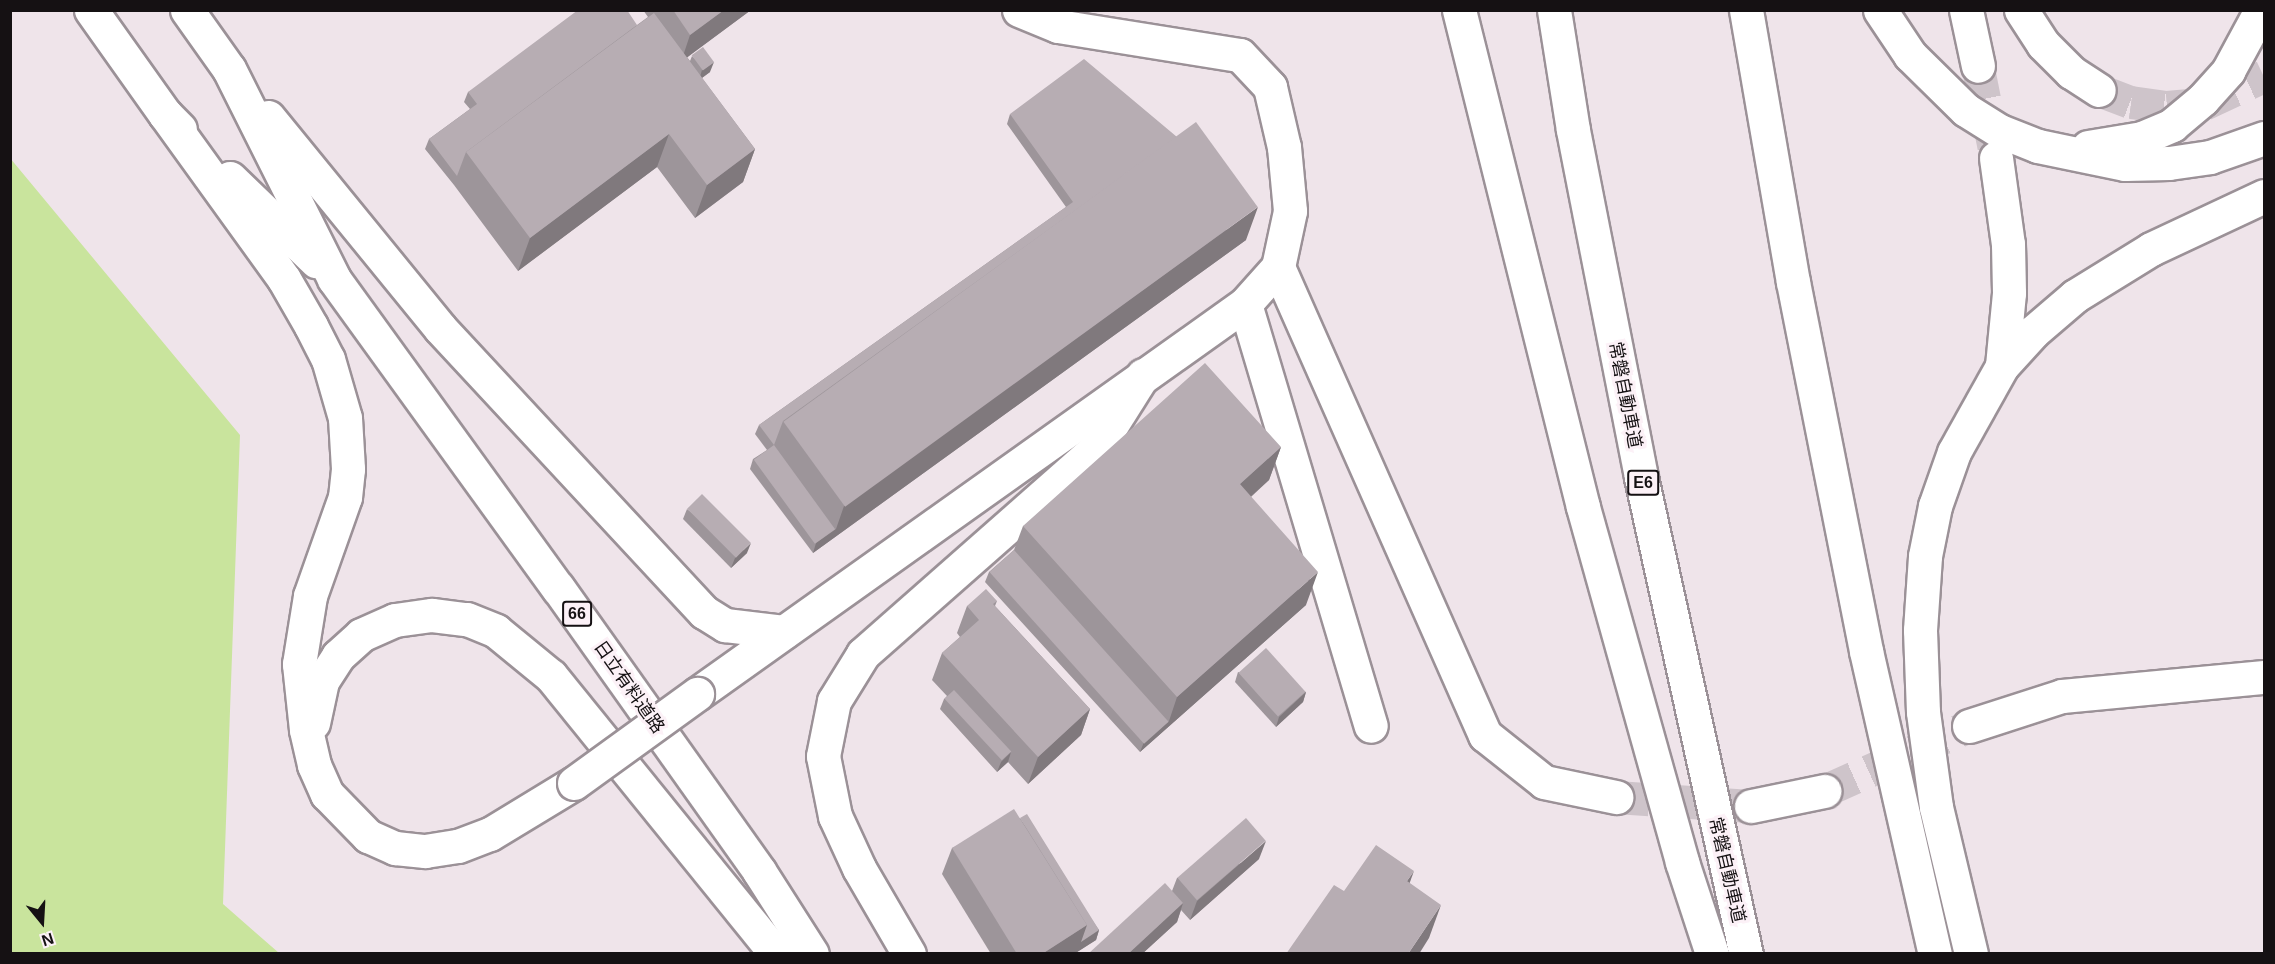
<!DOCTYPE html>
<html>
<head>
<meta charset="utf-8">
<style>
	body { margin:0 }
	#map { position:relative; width:2275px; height:964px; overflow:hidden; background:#efe4ea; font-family:Helvetica,"Noto Sans JP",sans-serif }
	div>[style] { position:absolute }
	.green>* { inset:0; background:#c9e49d }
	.minor-tunnel>* { height:33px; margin-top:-16.5px; transform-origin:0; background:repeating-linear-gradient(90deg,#cec4ca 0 33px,transparent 0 49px) }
	.highway-tunnel>* { height:33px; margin-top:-16.5px; transform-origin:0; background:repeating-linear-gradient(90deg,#cec4ca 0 33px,transparent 0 49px) }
	.roads { filter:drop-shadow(2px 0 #9b9197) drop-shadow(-2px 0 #9b9197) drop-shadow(0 2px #9b9197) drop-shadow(0 -2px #9b9197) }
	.minor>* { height:33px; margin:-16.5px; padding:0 16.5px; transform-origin:16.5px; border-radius:16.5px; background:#fff }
	.highway>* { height:33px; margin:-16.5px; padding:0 16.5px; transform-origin:16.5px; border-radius:16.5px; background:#fff }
	.bridges { filter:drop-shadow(2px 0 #9b9197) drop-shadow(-2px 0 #9b9197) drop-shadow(0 2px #9b9197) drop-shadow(0 -2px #9b9197) }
	.highway-bridge>* { height:33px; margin:-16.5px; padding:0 16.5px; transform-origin:16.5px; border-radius:16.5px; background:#fff }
	.wall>* { inset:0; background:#9d959a }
	.shaded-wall>* { inset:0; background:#80797d }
	.building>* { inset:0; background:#b7adb3; transform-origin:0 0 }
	span { translate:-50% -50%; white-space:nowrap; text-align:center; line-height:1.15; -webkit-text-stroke:6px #fcf1f7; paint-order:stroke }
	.shield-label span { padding:2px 4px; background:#fcf1f7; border:2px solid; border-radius:4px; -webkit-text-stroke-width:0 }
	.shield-label { font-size:16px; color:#151113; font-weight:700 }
	.street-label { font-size:18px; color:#151113 }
	.frame { position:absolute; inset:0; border:12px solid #151113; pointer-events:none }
	.north { position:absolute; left:12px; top:892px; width:60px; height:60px; -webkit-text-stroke:4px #fcf1f7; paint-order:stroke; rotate:162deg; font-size:16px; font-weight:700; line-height:24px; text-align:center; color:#151113 }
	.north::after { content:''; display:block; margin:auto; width:21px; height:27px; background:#151113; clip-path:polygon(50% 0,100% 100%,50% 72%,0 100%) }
</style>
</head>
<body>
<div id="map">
	<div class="green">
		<div style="clip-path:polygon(10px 158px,240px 435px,223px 904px,279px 953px,11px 953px)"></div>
	</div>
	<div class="minor-tunnel">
		<div style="left:1824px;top:791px;width:159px;rotate:-24.1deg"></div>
		<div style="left:1616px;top:797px;width:135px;rotate:3.8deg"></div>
	</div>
	<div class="highway-tunnel">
		<div style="left:1978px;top:66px;width:83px;rotate:78.8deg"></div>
		<div style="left:2099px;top:90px;width:34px;rotate:21deg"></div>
		<div style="left:2131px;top:102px;width:36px;rotate:8deg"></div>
		<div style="left:2167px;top:107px;width:37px;rotate:-5deg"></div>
		<div style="left:2204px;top:104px;width:66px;rotate:-25deg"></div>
	</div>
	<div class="roads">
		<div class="minor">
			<div style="left:1019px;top:10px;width:42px;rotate:22.3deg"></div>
			<div style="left:1058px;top:26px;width:184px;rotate:9.1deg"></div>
			<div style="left:1240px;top:55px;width:44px;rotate:46.8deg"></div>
			<div style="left:1270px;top:87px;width:62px;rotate:76.9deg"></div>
			<div style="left:1284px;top:147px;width:64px;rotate:84.6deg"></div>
			<div style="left:1290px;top:211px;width:57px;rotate:102.1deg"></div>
			<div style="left:1278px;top:267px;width:50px;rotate:131.7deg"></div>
			<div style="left:1245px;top:304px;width:440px;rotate:73.4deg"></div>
			<div style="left:1278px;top:267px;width:512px;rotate:66.14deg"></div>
			<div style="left:1485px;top:735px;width:75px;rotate:38.5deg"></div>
			<div style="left:1544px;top:782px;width:74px;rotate:11.8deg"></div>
			<div style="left:1969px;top:726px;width:98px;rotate:-17.9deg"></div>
			<div style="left:2062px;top:696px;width:203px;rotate:-5.4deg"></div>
			<div style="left:1751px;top:806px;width:75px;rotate:-11.6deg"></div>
		</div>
		<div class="highway">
			<div style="left:91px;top:10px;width:128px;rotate:54.6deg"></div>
			<div style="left:165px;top:114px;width:21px;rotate:45deg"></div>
			<div style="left:187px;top:10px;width:72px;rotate:54.6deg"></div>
			<div style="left:229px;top:69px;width:235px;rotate:63.4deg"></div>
			<div style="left:334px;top:279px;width:382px;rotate:54.1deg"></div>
			<div style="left:558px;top:588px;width:347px;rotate:54.6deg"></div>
			<div style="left:759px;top:871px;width:98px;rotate:57.4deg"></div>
			<div style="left:1459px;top:10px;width:512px;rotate:75.99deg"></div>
			<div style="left:1583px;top:507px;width:369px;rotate:74.4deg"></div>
			<div style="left:1682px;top:862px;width:97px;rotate:71.9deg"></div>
			<div style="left:1554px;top:10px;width:121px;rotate:81deg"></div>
			<div style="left:1573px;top:130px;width:354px;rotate:78.9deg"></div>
			<div style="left:1641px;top:477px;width:488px;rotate:77.6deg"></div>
			<div style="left:1746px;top:10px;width:276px;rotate:80.2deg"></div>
			<div style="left:1793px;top:282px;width:376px;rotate:78.8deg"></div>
			<div style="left:1866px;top:651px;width:311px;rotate:77.2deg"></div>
			<div style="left:1880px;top:10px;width:54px;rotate:56.3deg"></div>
			<div style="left:1910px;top:55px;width:78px;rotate:44.5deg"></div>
			<div style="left:1966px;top:110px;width:40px;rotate:32deg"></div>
			<div style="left:2000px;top:131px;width:41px;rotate:21.5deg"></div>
			<div style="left:2038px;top:146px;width:89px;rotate:11.7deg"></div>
			<div style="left:2125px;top:164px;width:44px;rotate:-1.3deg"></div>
			<div style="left:2169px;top:163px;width:41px;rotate:-8.3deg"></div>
			<div style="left:2210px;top:157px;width:57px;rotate:-19.4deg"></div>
			<div style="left:1966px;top:10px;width:57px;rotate:77.9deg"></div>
			<div style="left:2021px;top:10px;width:40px;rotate:57.1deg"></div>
			<div style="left:2043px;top:44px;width:40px;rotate:45deg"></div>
			<div style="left:2071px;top:72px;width:33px;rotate:33deg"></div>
			<div style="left:165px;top:114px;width:203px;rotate:54.2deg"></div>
			<div style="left:284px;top:279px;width:54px;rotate:60.1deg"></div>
			<div style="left:311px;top:326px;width:37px;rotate:63deg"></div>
			<div style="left:328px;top:359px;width:61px;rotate:73.9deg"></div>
			<div style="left:345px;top:418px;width:51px;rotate:86.6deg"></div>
			<div style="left:348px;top:469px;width:28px;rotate:96deg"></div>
			<div style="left:345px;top:497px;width:105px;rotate:109.5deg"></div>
			<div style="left:310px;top:596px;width:69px;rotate:99.2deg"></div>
			<div style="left:299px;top:664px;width:66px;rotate:83.9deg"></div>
			<div style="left:306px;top:730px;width:36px;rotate:77deg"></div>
			<div style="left:314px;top:765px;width:32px;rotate:66deg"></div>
			<div style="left:327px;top:794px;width:59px;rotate:45.7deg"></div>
			<div style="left:368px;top:836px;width:30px;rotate:24deg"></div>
			<div style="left:395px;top:848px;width:30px;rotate:6deg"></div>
			<div style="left:425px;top:851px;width:33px;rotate:-9deg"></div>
			<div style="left:458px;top:846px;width:34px;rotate:-21deg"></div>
			<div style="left:490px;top:834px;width:98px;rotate:-31.3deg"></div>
			<div style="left:268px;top:117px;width:272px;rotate:50.8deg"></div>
			<div style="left:440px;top:328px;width:388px;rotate:47.1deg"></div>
			<div style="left:704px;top:612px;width:25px;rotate:32deg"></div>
			<div style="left:725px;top:625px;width:59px;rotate:6.8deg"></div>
			<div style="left:2088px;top:147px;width:55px;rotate:-9.5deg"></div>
			<div style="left:2142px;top:138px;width:33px;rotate:-23deg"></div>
			<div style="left:2172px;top:125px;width:40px;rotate:-40deg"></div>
			<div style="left:2203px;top:99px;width:38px;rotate:-48deg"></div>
			<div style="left:2228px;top:71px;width:69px;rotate:-61.6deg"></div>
			<div style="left:1996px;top:158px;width:87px;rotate:82.1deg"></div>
			<div style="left:2008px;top:244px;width:49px;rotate:88.8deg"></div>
			<div style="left:2009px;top:293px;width:73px;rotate:95.5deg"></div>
			<div style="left:230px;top:178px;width:120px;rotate:44deg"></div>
			<div style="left:697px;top:694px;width:673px;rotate:-35.44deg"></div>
			<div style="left:313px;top:723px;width:43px;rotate:-77.9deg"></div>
			<div style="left:322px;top:681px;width:30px;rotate:-57deg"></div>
			<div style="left:338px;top:656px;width:31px;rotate:-42deg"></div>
			<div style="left:361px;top:635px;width:37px;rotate:-24deg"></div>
			<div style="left:395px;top:620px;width:37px;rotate:-8deg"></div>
			<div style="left:432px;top:615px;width:35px;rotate:7deg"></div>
			<div style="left:467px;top:619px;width:31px;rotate:22deg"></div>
			<div style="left:496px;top:631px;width:71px;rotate:39.3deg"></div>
			<div style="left:551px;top:676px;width:358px;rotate:51deg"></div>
			<div style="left:909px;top:954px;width:99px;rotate:-120.2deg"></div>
			<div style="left:859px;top:868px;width:57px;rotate:-114.8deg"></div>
			<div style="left:835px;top:816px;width:61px;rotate:-101.3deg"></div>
			<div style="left:823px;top:756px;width:56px;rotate:-78.7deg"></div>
			<div style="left:834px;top:701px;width:55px;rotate:-58.3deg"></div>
			<div style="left:863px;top:654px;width:312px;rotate:-41.4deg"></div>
			<div style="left:1097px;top:448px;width:86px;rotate:-57.8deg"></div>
			<div style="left:1971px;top:954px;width:151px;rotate:-103.4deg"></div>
			<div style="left:1936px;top:807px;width:96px;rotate:-97.8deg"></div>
			<div style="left:1923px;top:712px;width:82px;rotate:-92.1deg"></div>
			<div style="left:1920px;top:630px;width:74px;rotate:-86.1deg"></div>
			<div style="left:1925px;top:556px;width:51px;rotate:-78.7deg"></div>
			<div style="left:1935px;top:506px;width:57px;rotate:-70.6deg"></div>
			<div style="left:1954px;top:452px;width:98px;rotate:-60.8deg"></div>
			<div style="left:2002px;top:366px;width:46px;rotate:-47.6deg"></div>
			<div style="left:2033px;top:332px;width:55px;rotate:-40.6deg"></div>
			<div style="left:2075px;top:296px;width:89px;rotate:-31.7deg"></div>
			<div style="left:2151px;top:249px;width:125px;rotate:-25.1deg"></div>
		</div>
	</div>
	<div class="bridges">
		<div class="highway-bridge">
			<div style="left:574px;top:783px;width:152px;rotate:-35.9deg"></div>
		</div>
	</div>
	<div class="wall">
		<div style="clip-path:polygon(643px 10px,751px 10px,687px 57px,690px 61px,692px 56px,710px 72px,702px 78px,755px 149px,743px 182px,695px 218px,657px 167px,518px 271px,454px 185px,425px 149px,429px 139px,470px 109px,464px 102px,468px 92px,637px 25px,648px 17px)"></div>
		<div style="clip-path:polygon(1010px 114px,1246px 240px,813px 553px,750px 469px,753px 459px,767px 450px,755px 434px,759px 425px,1066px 207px,1007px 124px)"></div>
		<div style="clip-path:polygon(1281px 447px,1269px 480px,1251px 497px,1306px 605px,1140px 752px,985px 582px,989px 572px,1014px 550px,1023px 526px)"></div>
		<div style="clip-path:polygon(687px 509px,747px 553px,731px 568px,683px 519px)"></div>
		<div style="clip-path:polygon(997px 601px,995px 606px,1090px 709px,1081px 735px,1028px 784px,1008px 762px,997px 772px,940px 709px,944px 699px,947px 696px,932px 680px,942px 653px,960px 637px,957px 633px,967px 606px)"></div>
		<div style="clip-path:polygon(1238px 672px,1306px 692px,1303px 702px,1276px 727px,1235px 682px)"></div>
		<div style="clip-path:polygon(1020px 818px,1099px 930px,1096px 940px,1074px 954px,991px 954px,942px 874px,952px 848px)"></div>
		<div style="clip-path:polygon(1259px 859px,1190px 920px,1181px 910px,1177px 922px,1142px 954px,1088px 954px,1172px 891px,1177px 878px)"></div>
	</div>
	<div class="shaded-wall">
		<div style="clip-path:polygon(724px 10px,751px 10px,681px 62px,690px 35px)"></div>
		<div style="clip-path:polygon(714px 62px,710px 72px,699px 80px,702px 70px)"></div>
		<div style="clip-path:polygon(669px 134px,657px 167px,518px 271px,530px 238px)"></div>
		<div style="clip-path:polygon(755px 149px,743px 182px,695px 218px,707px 185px)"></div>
		<div style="clip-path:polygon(1258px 207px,1246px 240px,813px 553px,816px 543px,836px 529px,844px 506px)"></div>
		<div style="clip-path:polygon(1281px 447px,1269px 480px,1228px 517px,1240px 484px)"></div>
		<div style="clip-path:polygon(751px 543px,747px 553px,731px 568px,735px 558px)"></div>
		<div style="clip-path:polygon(1318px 572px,1306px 605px,1140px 752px,1144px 742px,1169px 721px,1177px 697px)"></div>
		<div style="clip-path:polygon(1306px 692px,1303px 702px,1276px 727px,1279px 717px)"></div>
		<div style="clip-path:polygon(1090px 709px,1081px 735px,1028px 784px,1038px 757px)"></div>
		<div style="clip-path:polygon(1011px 752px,1008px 762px,997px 772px,1001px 762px)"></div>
		<div style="clip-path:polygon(1266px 841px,1259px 859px,1190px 920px,1197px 901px)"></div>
		<div style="clip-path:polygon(1414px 871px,1402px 904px,1407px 881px)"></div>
		<div style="clip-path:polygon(1183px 903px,1177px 922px,1142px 954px,1128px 954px)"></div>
		<div style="clip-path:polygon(1441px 905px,1429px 938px,1419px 954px,1408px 954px)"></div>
		<div style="clip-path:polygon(1087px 925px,1099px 930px,1096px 940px,1074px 954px,1042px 954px)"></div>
	</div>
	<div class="building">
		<div style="clip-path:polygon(578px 10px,627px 10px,637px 25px,466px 152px,457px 176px,429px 139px,477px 104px,468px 92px)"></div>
		<div style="clip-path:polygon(673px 10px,724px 10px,690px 35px)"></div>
		<div style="clip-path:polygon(654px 13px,755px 149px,707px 185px,669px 134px,530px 238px,466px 152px)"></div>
		<div style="left:703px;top:47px;width:19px;height:14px;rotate:54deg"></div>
		<div style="clip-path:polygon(1084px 59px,1177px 137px,783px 421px,774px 445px,759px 425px,1073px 202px,1010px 114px)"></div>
		<div style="left:1196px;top:122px;width:105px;height:510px;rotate:54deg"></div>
		<div style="clip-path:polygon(1205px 363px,1281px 447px,1240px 484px,1318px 572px,1177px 697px,1023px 526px)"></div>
		<div style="left:774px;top:445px;width:104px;height:25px;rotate:54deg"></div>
		<div style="left:702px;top:494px;width:69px;height:21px;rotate:45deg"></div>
		<div style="left:1014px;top:550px;width:231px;height:33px;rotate:48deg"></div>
		<div style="clip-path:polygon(986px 589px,997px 601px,993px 604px,1090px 709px,1038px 757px,942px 653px,979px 620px,967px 606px)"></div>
		<div style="left:1266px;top:648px;width:59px;height:37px;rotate:48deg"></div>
		<div style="left:954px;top:690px;width:84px;height:13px;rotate:47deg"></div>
		<div style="clip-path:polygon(1014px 809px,1087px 925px,1042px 954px,1017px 954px,952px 848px)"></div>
		<div style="clip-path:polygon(1027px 814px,1099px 930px,1081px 942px,1087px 925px,1020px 818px)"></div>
		<div style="left:1246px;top:818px;width:30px;height:91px;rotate:49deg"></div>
		<div style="clip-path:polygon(1376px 845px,1414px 871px,1407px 881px,1441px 905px,1408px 954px,1286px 954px,1334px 885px,1344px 891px)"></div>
		<div style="clip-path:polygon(1165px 883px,1183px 903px,1128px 954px,1088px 954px)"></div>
	</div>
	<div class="shield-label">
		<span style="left:1643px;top:483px">E6</span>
		<span style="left:577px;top:614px">66</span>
	</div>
	<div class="street-label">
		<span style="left:1625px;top:395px;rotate:79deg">常磐自動車道</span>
		<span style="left:629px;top:687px;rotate:55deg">日立有料道路</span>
		<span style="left:1727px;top:870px;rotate:77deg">常磐自動車道</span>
	</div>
	<div class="frame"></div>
	<div class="north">N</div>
</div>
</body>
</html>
